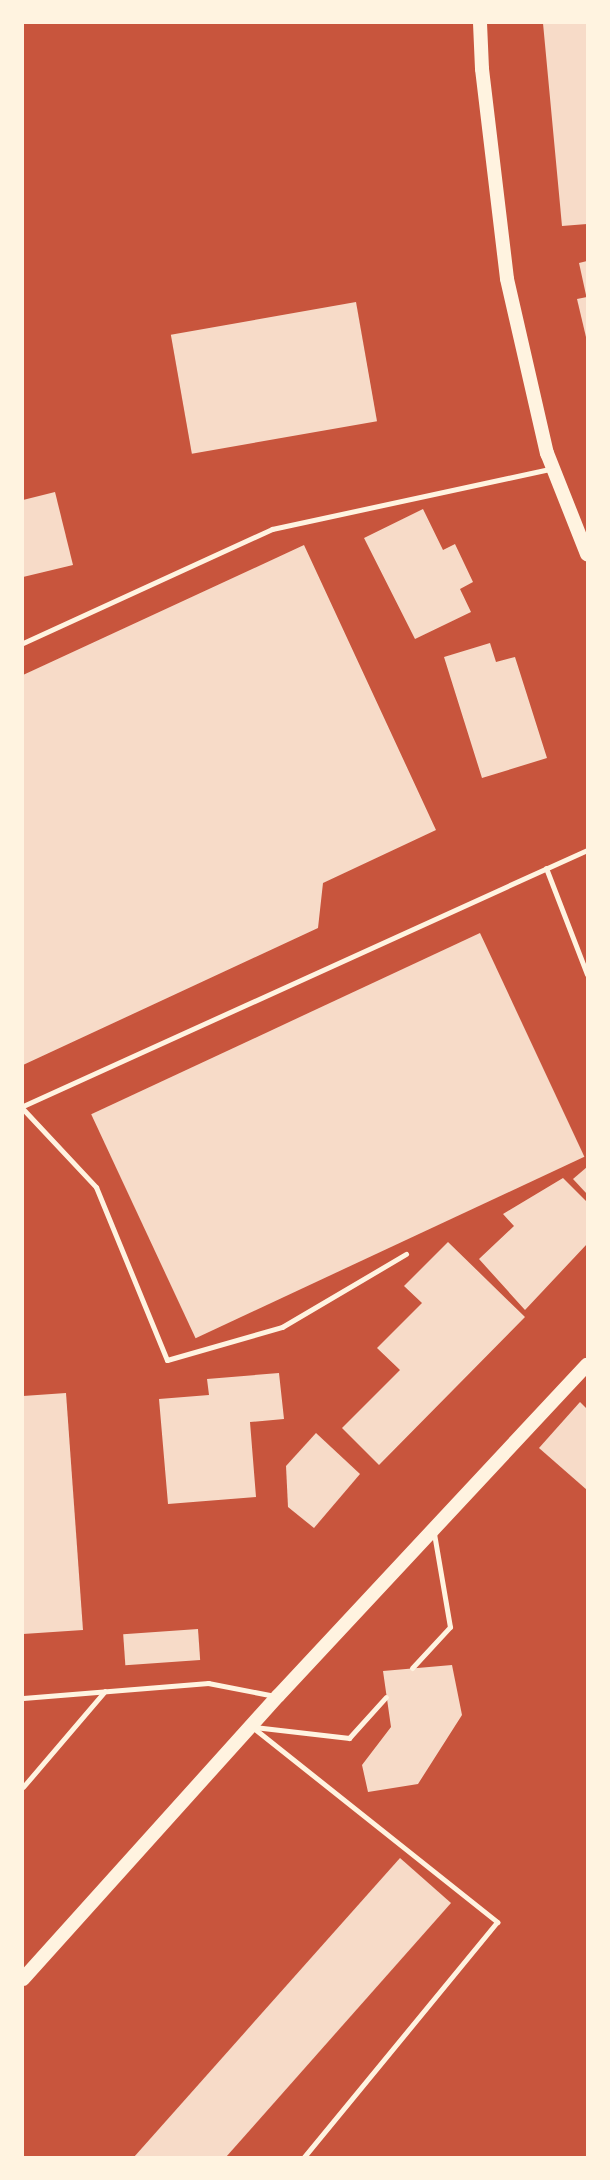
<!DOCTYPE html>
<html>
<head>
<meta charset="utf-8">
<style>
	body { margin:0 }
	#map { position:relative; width:610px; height:2180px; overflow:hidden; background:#c8553d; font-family:"Work Sans",sans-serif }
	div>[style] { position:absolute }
	.building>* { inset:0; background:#f7dbc8; transform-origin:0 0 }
	.service>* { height:5px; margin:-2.5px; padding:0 2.5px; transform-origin:2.5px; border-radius:2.5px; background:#fff3e0 }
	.secondary>* { height:14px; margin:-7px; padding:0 7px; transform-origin:7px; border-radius:7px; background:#fff3e0 }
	span { translate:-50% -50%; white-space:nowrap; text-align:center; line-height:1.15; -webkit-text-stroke:7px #fff3e0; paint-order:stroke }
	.frame { position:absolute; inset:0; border:24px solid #fff3e0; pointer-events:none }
</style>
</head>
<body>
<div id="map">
	<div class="building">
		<div style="clip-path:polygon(543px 23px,587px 23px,587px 224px,562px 226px)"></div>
		<div style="clip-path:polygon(587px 261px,587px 295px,586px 295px,579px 263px)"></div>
		<div style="clip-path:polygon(587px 297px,587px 337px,586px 337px,577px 299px)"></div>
		<div style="left:356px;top:302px;width:121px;height:188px;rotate:80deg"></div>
		<div style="clip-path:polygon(55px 492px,73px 565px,23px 577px,23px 500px)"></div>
		<div style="clip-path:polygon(423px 509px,443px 550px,455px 544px,473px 582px,460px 589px,471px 612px,415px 639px,364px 538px)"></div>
		<div style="clip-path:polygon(304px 545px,436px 830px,323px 883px,318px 928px,23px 1065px,23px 675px)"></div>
		<div style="clip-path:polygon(490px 643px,496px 662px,515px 657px,547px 758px,482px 778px,444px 657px)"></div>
		<div style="left:480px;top:933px;width:247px;height:429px;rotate:65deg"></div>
		<div style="clip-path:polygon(587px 1167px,587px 1194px,573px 1179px)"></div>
		<div style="clip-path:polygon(563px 1178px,587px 1202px,587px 1244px,525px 1310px,479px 1259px,514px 1226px,503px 1214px)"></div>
		<div style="clip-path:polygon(448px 1242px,525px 1317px,379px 1465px,342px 1428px,400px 1370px,377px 1348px,422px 1303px,404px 1286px)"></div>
		<div style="clip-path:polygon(279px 1373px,284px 1419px,250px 1422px,256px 1497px,168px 1504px,159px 1399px,209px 1395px,207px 1379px)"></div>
		<div style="clip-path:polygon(66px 1393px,83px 1630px,23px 1634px,23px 1396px)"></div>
		<div style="clip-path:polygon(580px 1402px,587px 1409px,587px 1490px,539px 1448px)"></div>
		<div style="clip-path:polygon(316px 1433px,360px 1474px,314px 1528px,288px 1507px,286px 1466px)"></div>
		<div style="left:198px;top:1629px;width:31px;height:75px;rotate:86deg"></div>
		<div style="clip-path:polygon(452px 1665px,462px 1715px,418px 1784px,368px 1792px,362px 1765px,391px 1727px,383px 1671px)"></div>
		<div style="clip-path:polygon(400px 1858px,451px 1903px,226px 2157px,134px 2157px)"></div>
	</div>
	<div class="service">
		<div style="left:23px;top:643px;width:274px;rotate:-24.6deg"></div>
		<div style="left:272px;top:529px;width:284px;rotate:-12.2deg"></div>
		<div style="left:546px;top:868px;width:114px;rotate:68.9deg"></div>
		<div style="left:23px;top:1106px;width:619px;rotate:-24.41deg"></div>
		<div style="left:23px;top:1109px;width:107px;rotate:46.9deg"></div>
		<div style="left:96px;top:1187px;width:187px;rotate:67.7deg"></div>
		<div style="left:167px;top:1360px;width:120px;rotate:-16deg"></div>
		<div style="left:282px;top:1327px;width:144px;rotate:-30.5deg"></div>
		<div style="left:412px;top:1668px;width:56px;rotate:-47.2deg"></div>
		<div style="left:450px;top:1627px;width:95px;rotate:-99.7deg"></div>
		<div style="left:23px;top:1698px;width:186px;rotate:-4.6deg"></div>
		<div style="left:208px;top:1683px;width:68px;rotate:11deg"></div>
		<div style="left:251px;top:1726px;width:315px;rotate:38.5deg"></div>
		<div style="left:497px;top:1922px;width:304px;rotate:129.4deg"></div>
		<div style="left:254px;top:1727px;width:96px;rotate:6.6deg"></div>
		<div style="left:349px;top:1738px;width:55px;rotate:-47.9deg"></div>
		<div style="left:23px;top:1787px;width:126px;rotate:-49.5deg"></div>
	</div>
	<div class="secondary">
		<div style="left:480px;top:23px;width:46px;rotate:87.5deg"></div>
		<div style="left:482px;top:69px;width:211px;rotate:83.2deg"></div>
		<div style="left:507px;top:279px;width:179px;rotate:77.1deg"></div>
		<div style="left:547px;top:453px;width:109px;rotate:68.4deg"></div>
		<div style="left:23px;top:1979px;width:381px;rotate:-48deg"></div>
		<div style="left:278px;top:1696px;width:453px;rotate:-47deg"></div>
	</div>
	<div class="frame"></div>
</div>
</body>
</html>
